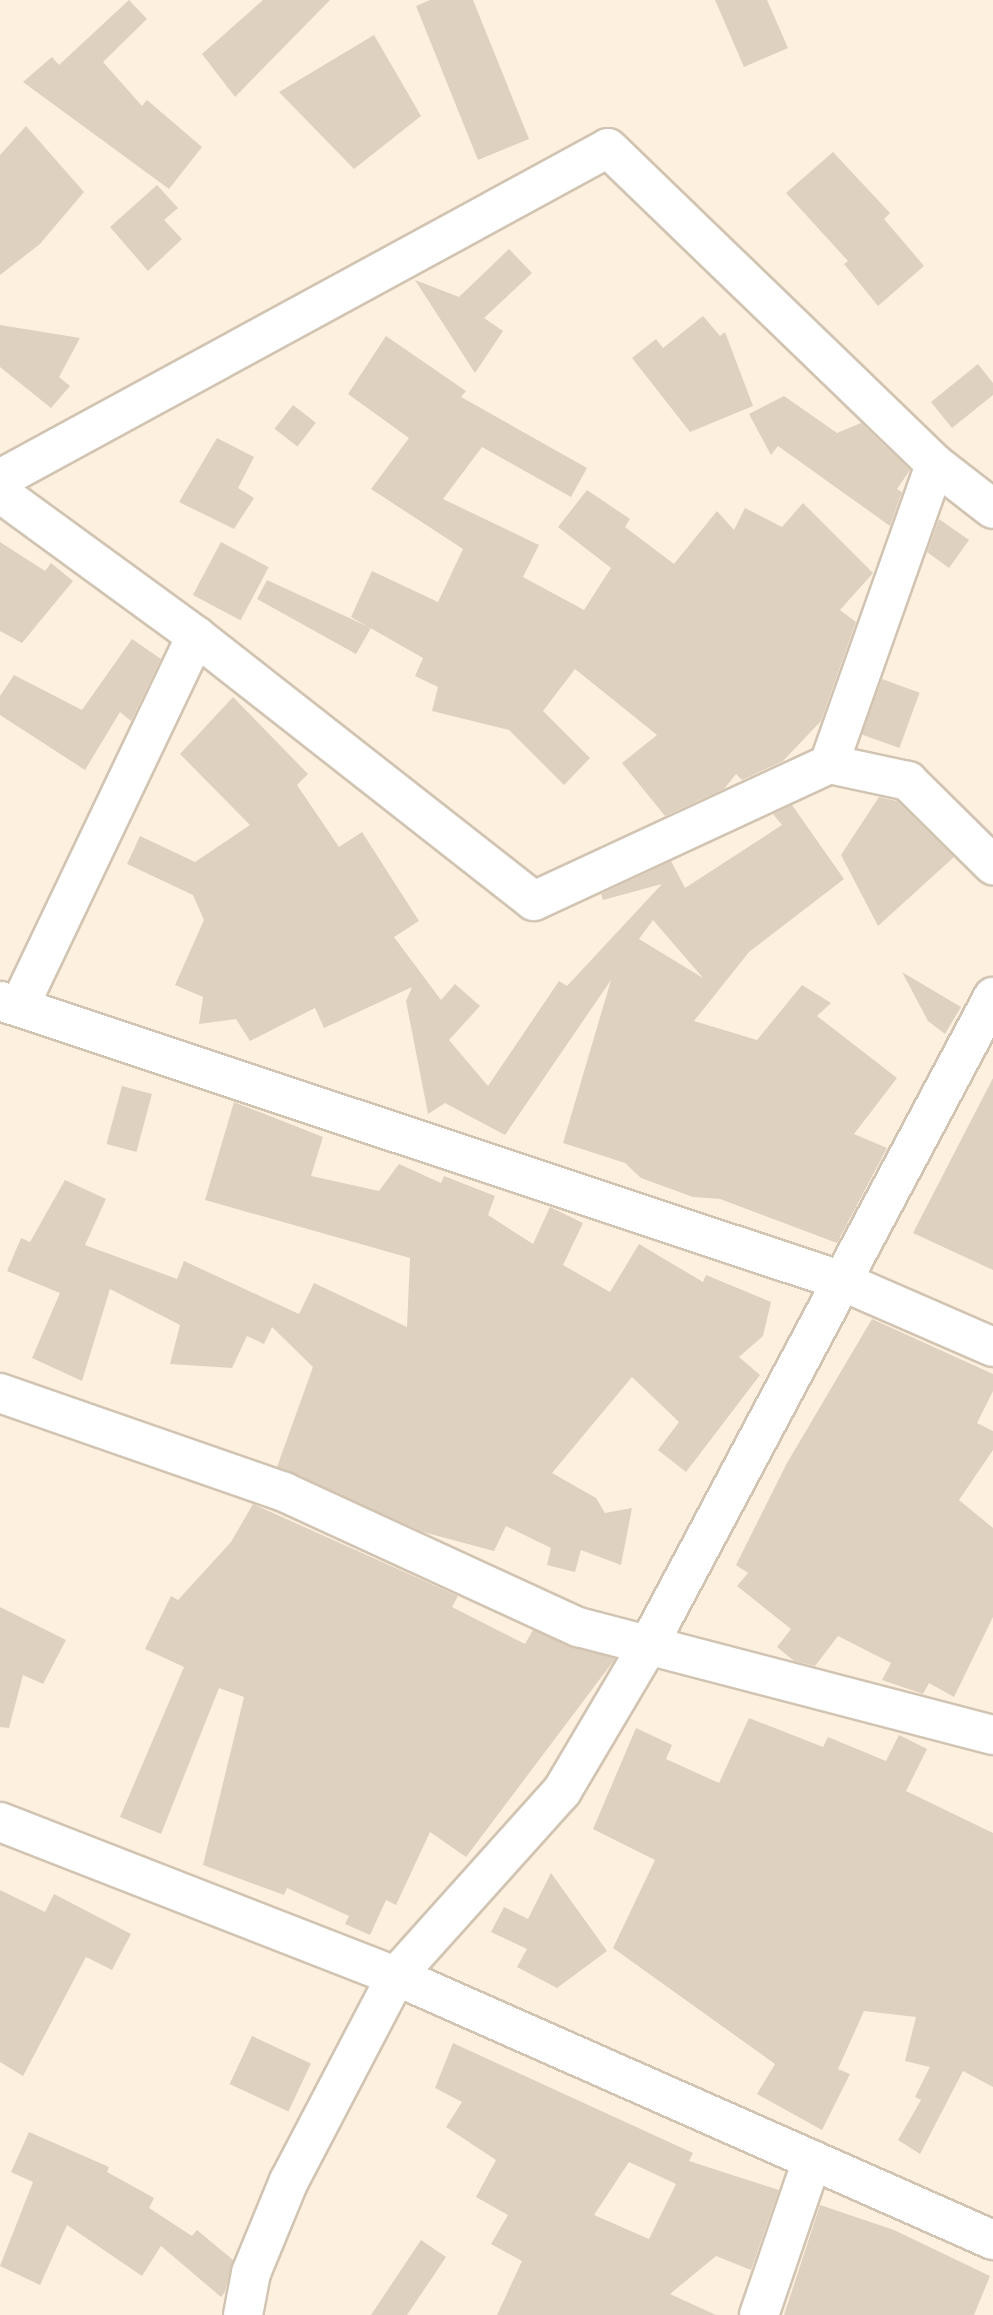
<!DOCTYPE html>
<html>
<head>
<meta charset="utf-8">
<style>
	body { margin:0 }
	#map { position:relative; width:993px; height:2315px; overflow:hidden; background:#fef0de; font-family:Helvetica,sans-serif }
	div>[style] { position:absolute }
	.building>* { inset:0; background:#ded1bf; transform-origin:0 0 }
	.roads { filter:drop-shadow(2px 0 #d1c4b2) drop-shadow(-2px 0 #d1c4b2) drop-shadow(0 2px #d1c4b2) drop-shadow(0 -2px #d1c4b2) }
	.minor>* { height:38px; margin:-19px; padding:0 19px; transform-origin:19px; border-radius:19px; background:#fff }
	span { translate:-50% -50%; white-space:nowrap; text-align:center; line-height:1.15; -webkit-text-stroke:6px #fff; paint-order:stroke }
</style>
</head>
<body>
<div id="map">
	<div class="building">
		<div style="clip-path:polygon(129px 0,147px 19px,103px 62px,142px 106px,147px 100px,202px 147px,169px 189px,23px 82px,52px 57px,59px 65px)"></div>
		<div style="clip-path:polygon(263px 0,330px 0,235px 97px,202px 54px)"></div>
		<div style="clip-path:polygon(430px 0,473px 0,529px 139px,478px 160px,416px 6px)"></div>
		<div style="clip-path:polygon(715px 0,767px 0,788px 48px,744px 67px)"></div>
		<div style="clip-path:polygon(374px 35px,421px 116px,354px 169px,279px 92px)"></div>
		<div style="clip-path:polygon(26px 126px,84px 192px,40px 244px,0 275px,0 155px)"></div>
		<div style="clip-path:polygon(833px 152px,890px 213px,884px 219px,924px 266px,878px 306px,844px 264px,848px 261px,786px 193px)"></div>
		<div style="clip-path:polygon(157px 185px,178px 208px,164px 220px,182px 239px,148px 271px,110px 227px)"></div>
		<div style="clip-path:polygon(509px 249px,532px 273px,484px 318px,503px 331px,475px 373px,415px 280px,459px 297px)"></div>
		<div style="clip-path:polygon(703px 316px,720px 336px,725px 332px,753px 406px,690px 432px,632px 358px,656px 339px,663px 348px)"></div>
		<div style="clip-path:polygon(0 325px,80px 338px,59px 377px,70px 386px,51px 408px,0 367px)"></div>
		<div style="clip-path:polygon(386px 336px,466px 391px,461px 397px,587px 468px,571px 497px,482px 447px,443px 499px,539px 545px,523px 577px,584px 610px,611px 568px,558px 527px,587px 490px,630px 519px,625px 527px,674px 564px,717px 511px,734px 530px,745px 508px,782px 527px,803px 503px,873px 573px,840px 610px,856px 622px,821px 721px,783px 761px,742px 780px,736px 774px,724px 789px,665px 816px,622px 763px,657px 735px,575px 669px,543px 711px,590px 758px,564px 785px,509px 730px,432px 711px,438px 687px,415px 676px,423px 658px,351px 617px,372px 571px,438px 602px,463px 549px,371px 489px,409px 438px,348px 394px)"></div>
		<div style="clip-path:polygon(978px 364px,993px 383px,993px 395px,952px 428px,931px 402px)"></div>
		<div style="clip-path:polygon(784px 396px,837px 433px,861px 423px,910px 470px,897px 489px,902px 492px,890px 526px,778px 446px,771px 455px,749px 414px)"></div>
		<div style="left:293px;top:405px;width:29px;height:30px;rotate:38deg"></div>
		<div style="clip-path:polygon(217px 438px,254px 457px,238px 488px,254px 498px,234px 529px,179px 502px)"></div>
		<div style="clip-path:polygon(939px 519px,969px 540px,949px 568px,927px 552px)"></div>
		<div style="clip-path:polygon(0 542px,45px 571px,51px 563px,73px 581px,22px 643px,0 631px)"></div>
		<div style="left:221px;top:542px;width:54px;height:60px;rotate:28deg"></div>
		<div style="clip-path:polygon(267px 580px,371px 628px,356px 654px,257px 599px)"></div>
		<div style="clip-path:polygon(132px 639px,161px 659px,131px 721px,120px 712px,85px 770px,0 715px,0 696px,14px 675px,82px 710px)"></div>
		<div style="left:882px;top:679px;width:40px;height:59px;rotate:20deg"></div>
		<div style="clip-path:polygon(evenodd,233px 697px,308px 774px,297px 785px,339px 847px,362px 832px,419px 921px,394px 937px,441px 1000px,455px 984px,480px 1006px,449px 1040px,488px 1086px,559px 981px,567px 986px,662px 884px,603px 900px,601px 894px,671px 861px,685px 888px,782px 825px,773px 814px,792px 805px,844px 879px,749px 952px,694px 1021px,757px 1040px,802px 985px,831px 1003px,817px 1016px,897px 1078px,854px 1134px,887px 1148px,837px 1243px,720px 1199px,693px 1197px,641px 1178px,625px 1163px,563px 1143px,611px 980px,505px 1135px,445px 1103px,428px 1114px,406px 1001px,412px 987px,324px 1028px,315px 1008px,250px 1041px,236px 1019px,199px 1024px,203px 997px,175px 985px,204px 920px,193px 895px,127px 864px,140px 836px,195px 862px,250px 825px,180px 754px,233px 697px,653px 920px,703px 978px,639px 939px,653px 920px)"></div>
		<div style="clip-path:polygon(879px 797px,897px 801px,954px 857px,878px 926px,841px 855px)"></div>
		<div style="clip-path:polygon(902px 972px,961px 1007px,945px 1034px,928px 1021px)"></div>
		<div style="clip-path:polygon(993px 1078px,993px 1270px,913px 1233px)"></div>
		<div style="left:122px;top:1086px;width:31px;height:60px;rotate:15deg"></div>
		<div style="clip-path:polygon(234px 1102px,323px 1137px,311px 1176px,379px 1191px,399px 1164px,441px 1183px,444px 1176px,495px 1196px,488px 1215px,533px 1244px,550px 1207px,583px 1223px,563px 1265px,610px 1292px,639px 1244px,703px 1282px,706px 1275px,771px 1302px,763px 1336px,739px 1357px,760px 1375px,686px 1472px,658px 1450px,679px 1422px,632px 1377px,552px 1473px,596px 1498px,605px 1513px,632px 1508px,621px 1565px,581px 1550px,575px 1572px,547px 1565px,551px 1548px,506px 1526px,494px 1551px,423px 1532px,277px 1467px,313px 1367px,272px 1327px,264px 1344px,247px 1336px,232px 1368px,170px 1364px,180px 1325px,110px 1289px,82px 1381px,32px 1358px,60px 1293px,7px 1271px,21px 1238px,30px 1242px,65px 1180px,106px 1199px,85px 1245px,177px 1279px,184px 1261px,299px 1314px,314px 1283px,407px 1327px,410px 1258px,205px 1200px)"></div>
		<div style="clip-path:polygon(872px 1319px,993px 1374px,993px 1391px,977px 1423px,993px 1431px,993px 1450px,959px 1500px,993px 1528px,993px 1617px,954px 1697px,929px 1683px,923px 1694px,882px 1680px,891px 1663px,838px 1636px,815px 1666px,794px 1661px,777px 1647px,791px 1629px,737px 1586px,748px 1573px,736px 1565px,787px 1463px)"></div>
		<div style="clip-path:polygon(253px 1504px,458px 1596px,452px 1607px,525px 1644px,533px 1630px,615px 1659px,466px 1857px,430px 1832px,396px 1905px,386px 1900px,370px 1935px,345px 1924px,349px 1916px,287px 1888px,284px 1895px,203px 1865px,244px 1697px,219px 1688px,161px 1834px,120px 1817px,184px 1667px,145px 1649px,171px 1596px,178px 1600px,231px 1542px)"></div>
		<div style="clip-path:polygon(0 1607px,66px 1640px,43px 1684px,23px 1675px,9px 1728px,0 1727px)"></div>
		<div style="clip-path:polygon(749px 1718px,823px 1747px,828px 1737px,886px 1761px,899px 1735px,927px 1749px,906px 1791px,993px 1833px,993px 2087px,963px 2071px,920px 2154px,898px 2140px,921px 2100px,915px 2097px,930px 2067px,905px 2061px,916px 2017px,864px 2011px,838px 2069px,850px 2074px,822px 2130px,757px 2094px,775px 2064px,613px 1948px,655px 1860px,593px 1829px,636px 1728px,672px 1745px,666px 1759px,719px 1783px)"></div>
		<div style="clip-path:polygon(551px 1873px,607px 1951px,557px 1988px,517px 1967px,527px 1949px,491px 1932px,504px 1907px,528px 1919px)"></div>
		<div style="clip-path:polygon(0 1890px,45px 1912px,54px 1894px,131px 1934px,112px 1970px,86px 1957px,23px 2076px,0 2062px)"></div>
		<div style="left:252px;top:2036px;width:65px;height:53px;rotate:25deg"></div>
		<div style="clip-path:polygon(evenodd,453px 2043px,693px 2153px,689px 2161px,779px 2190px,751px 2270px,716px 2256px,670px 2294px,716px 2315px,497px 2315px,522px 2261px,491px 2244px,508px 2215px,476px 2197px,496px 2160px,446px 2127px,462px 2102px,435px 2088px,453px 2043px,629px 2162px,676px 2184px,649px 2239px,594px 2215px,629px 2162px)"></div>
		<div style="clip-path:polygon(29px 2132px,109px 2167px,107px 2172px,154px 2198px,149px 2208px,192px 2236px,197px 2230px,233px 2260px,225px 2292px,221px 2297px,161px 2246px,142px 2276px,67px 2225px,40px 2285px,0 2266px,33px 2182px,11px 2172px)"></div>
		<div style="clip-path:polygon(820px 2205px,894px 2230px,990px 2276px,974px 2315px,784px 2315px)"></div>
		<div style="clip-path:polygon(421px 2240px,446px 2257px,407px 2315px,371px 2315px)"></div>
	</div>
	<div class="roads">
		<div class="minor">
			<div style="left:0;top:479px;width:692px;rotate:-28.56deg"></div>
			<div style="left:608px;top:148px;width:455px;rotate:44deg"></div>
			<div style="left:935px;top:464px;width:73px;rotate:37.8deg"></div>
			<div style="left:0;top:493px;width:243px;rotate:36.1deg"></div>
			<div style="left:196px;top:636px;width:429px;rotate:38.1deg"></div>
			<div style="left:534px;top:901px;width:325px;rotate:-24.9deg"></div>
			<div style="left:829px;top:764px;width:318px;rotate:-70.5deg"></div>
			<div style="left:829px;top:764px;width:81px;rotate:12.1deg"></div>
			<div style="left:908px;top:781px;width:120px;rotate:44.7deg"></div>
			<div style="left:0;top:1001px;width:884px;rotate:18.39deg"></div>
			<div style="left:839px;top:1280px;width:168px;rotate:23.5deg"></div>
			<div style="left:19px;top:1007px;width:411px;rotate:-64.5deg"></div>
			<div style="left:0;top:1393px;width:301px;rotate:19.2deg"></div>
			<div style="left:284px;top:1492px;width:324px;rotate:24.7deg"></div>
			<div style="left:578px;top:1627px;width:429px;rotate:14.6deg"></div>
			<div style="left:0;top:1822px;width:425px;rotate:21.3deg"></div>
			<div style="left:396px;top:1976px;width:653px;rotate:23.86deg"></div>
			<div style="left:243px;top:2315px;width:43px;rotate:-79.2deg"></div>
			<div style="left:251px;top:2273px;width:100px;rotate:-67.6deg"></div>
			<div style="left:289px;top:2181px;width:231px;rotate:-62.4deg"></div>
			<div style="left:396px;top:1976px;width:249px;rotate:-48.1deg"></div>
			<div style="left:562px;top:1791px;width:171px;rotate:-59.4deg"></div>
			<div style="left:649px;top:1644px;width:733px;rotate:-62deg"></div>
			<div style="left:759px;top:2315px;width:164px;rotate:-71.1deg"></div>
		</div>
	</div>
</div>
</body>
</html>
